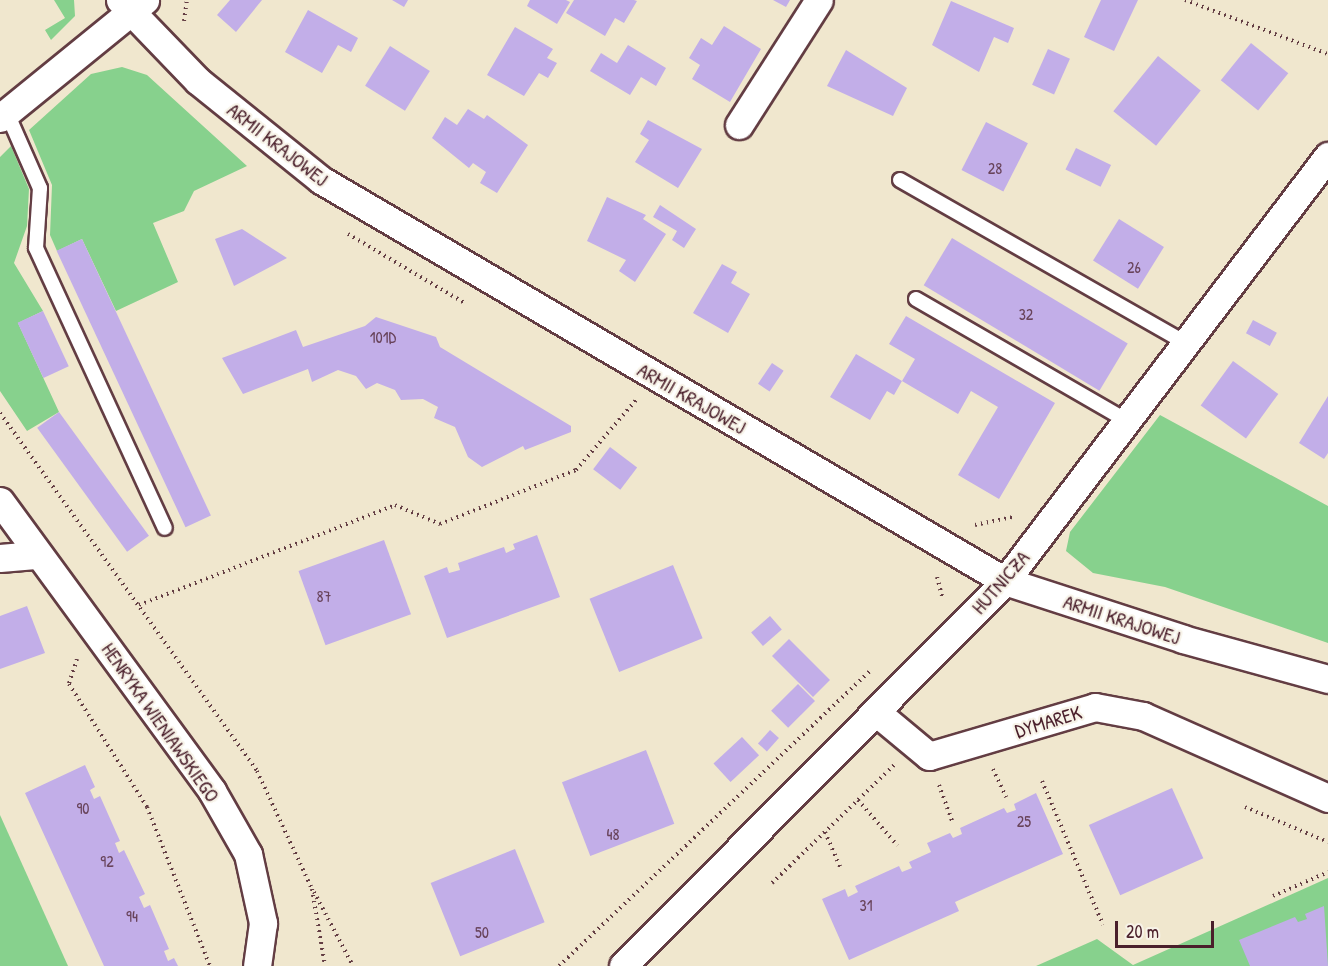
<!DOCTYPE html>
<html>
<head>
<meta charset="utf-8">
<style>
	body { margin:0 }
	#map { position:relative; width:1328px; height:966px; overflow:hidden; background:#f0e7ce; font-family:"Patrick Hand",sans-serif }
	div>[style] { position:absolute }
	.green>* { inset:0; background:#87d18d }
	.building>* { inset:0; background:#c2aee8; transform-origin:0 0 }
	.path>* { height:4px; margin-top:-2px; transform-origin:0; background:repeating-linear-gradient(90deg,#633d43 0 1.5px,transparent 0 6px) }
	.roads { filter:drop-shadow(2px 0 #633d43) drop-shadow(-2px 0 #633d43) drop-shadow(0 2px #633d43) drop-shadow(0 -2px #633d43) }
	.lane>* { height:14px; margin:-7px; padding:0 7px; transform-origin:7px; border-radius:7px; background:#fff }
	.street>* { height:27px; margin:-13.5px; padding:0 13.5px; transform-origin:13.5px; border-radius:13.5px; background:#fff }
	span { translate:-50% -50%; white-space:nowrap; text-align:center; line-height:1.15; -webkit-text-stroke:4.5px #f7f3e8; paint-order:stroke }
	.number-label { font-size:16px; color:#68435a }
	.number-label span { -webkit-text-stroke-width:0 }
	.street-label { font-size:20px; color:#4a1f2b }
	.scale { position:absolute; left:1115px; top:921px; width:99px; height:27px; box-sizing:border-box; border:3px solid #4a1f2b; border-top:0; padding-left:8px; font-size:18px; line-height:21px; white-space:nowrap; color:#4a1f2b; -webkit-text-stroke:4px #f7f3e8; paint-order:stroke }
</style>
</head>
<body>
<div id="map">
	<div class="green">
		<div style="clip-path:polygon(54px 0,74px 0,75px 16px,51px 40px,45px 30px,65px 18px)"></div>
		<div style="clip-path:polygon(122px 67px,147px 75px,247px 166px,194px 191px,184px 211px,153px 223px,178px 282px,116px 311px,82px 239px,57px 251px,50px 235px,52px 185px,29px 130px,91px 74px)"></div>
		<div style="clip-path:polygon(11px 146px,29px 189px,27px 226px,14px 263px,43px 311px,18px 323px,59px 412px,27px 431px,0 391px,0 157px)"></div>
		<div style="clip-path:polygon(1160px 415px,1328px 506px,1328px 643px,1165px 587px,1093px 573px,1066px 551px,1070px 532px)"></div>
		<div style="clip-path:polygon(0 815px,68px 966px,0 966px)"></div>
		<div style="clip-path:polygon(1328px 878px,1328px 966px,1036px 966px,1097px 939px,1133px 965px)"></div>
	</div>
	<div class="building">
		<div style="clip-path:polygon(230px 0,262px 0,236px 32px,217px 15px)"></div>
		<div style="clip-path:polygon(392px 0,408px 0,404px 7px)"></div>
		<div style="clip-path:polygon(530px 0,566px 0,570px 2px,557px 24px,527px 6px)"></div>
		<div style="clip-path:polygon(574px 0,634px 0,637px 1px,624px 23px,615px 18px,605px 36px,566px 13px)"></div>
		<div style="clip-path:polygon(773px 0,790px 0,786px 7px)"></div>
		<div style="clip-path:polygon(1101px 0,1138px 0,1114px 51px,1084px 37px)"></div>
		<div style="clip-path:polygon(951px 1px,1014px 28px,1008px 43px,994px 37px,979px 72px,932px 45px)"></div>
		<div style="clip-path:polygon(308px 10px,358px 38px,351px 52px,338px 45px,322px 73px,285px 52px)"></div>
		<div style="clip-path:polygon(724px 26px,761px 49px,730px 102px,692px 79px,700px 65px,689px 58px,701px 38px,712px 45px)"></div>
		<div style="clip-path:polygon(515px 27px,553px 49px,547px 58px,557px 63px,548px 78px,539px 73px,524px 96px,487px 75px)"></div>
		<div style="left:1251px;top:43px;width:48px;height:48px;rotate:39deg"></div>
		<div style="clip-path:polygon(628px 45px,666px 68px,656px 86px,641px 77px,630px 95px,590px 71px,601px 53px,617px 63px)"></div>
		<div style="left:390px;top:46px;width:47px;height:47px;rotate:32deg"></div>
		<div style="left:1048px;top:49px;width:24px;height:39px;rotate:24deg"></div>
		<div style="clip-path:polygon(846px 50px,907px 88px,893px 116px,827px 86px)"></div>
		<div style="left:1158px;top:56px;width:55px;height:71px;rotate:39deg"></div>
		<div style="clip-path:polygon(468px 109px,484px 119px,487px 115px,528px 145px,497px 193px,480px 183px,486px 172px,473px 163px,469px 168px,432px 138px,445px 117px,457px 125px)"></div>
		<div style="clip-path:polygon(648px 120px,702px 149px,678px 188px,635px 162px,649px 140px,640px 134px)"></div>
		<div style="left:986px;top:122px;width:47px;height:54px;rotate:27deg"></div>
		<div style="left:1076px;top:148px;width:39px;height:24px;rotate:26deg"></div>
		<div style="clip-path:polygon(607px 197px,646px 215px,643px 219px,666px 234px,635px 282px,619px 271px,626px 260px,587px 241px)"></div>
		<div style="clip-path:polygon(660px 205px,696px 229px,684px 248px,672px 240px,677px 231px,653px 217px)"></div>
		<div style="left:1119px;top:219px;width:53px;height:49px;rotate:32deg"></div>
		<div style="clip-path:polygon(242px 229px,287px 258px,234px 286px,215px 239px)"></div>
		<div style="left:952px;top:238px;width:205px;height:55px;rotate:31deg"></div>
		<div style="left:82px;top:239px;width:305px;height:28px;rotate:65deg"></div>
		<div style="clip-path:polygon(722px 264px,737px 272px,731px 283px,750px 294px,728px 333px,693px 313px)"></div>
		<div style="left:43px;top:311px;width:61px;height:28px;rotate:65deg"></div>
		<div style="clip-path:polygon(906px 316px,1055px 403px,999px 499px,958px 475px,998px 407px,971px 391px,958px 414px,902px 381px,915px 359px,889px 344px)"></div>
		<div style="clip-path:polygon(376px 317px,436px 337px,440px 347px,571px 426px,571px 432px,525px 450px,523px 446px,482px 467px,468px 457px,455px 427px,434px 418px,438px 407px,423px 399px,401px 400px,395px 390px,377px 383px,366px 389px,356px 376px,338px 370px,312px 382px,308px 369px,243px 394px,222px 358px,296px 330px,303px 347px,365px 326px)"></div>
		<div style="left:1253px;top:320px;width:27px;height:15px;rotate:28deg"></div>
		<div style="clip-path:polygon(856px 354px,902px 381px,894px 395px,887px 391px,870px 420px,830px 397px)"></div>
		<div style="left:1233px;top:361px;width:56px;height:55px;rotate:36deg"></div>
		<div style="left:772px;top:363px;width:14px;height:25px;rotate:34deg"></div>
		<div style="clip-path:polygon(1328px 396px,1328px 453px,1324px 459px,1299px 443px)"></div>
		<div style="left:59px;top:412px;width:153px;height:27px;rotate:54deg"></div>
		<div style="left:610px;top:447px;width:34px;height:28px;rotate:37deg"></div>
		<div style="clip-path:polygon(537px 535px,560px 597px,447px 638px,424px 576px,447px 567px,449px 573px,460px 570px,458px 563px,504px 547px,506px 553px,515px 549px,513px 544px)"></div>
		<div style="left:384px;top:540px;width:79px;height:91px;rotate:70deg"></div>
		<div style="left:673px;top:565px;width:79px;height:90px;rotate:68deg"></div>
		<div style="clip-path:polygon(27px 606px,45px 653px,0 669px,0 616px)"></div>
		<div style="left:770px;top:616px;width:18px;height:25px;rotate:49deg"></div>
		<div style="left:789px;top:639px;width:58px;height:24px;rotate:45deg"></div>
		<div style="left:798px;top:684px;width:24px;height:38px;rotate:45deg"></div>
		<div style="left:770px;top:730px;width:12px;height:18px;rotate:42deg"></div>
		<div style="left:742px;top:737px;width:25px;height:39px;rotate:47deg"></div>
		<div style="left:646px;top:750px;width:79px;height:90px;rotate:69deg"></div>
		<div style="clip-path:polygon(85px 765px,95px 787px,90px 790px,94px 799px,100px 796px,120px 841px,115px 843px,119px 853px,124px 850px,145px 894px,139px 897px,144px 908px,150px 905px,169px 949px,164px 951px,168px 961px,174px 958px,178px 966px,104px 966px,25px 793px)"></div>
		<div style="left:1172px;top:788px;width:77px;height:91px;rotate:66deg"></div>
		<div style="clip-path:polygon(1036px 793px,1063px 854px,955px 902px,959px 911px,849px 960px,822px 899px,845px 889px,848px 897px,858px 892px,855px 886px,899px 866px,902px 872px,912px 868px,909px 862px,931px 852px,927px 843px,950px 833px,953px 838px,962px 834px,960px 828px,1004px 808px,1007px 813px,1016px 810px,1014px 804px)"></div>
		<div style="left:515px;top:849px;width:79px;height:91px;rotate:68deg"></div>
		<div style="clip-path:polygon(1324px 906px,1328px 966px,1250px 966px,1239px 940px,1295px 917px,1298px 922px,1307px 919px,1305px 914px)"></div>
	</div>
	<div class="path">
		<div style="left:1185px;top:0;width:153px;rotate:20.7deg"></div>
		<div style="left:184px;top:21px;width:21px;rotate:-82deg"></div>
		<div style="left:348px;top:234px;width:134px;rotate:30.6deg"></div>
		<div style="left:0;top:413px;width:441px;rotate:54.3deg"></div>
		<div style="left:257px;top:771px;width:130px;rotate:65deg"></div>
		<div style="left:312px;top:889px;width:78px;rotate:80.4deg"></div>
		<div style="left:975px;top:525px;width:39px;rotate:-12deg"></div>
		<div style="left:937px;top:577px;width:23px;rotate:75deg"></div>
		<div style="left:139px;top:605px;width:275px;rotate:-21.3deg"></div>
		<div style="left:395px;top:505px;width:49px;rotate:22.9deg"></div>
		<div style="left:440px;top:524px;width:146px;rotate:-21.7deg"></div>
		<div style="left:576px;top:470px;width:92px;rotate:-49.4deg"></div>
		<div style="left:77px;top:659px;width:26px;rotate:108deg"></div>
		<div style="left:69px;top:684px;width:146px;rotate:57.6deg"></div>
		<div style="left:147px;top:807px;width:171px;rotate:68.4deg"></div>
		<div style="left:993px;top:769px;width:31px;rotate:65deg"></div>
		<div style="left:1042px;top:781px;width:156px;rotate:67deg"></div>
		<div style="left:939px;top:785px;width:38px;rotate:70deg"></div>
		<div style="left:858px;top:800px;width:60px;rotate:49.1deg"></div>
		<div style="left:1245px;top:807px;width:90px;rotate:22.9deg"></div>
		<div style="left:825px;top:832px;width:40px;rotate:66.6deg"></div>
		<div style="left:772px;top:883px;width:170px;rotate:-44deg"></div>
		<div style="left:314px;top:892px;width:84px;rotate:62.2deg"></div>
		<div style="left:1273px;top:896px;width:60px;rotate:-23.6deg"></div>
		<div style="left:559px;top:966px;width:429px;rotate:-43.5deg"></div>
	</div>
	<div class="roads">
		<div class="lane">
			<div style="left:7px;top:113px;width:82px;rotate:66.3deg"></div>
			<div style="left:40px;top:188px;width:60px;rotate:93.8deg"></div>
			<div style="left:36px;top:248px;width:308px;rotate:65.3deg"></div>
			<div style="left:900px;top:180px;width:329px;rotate:29.7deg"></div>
			<div style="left:916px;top:299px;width:244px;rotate:30deg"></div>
		</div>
		<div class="street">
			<div style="left:120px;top:0;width:112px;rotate:46.1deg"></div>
			<div style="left:198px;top:81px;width:158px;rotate:38.8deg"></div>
			<div style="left:321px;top:180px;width:793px;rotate:30.38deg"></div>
			<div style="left:1005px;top:581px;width:187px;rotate:18deg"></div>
			<div style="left:1183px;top:639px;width:150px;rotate:15.4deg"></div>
			<div style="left:0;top:118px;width:187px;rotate:-39.1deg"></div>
			<div style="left:739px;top:125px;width:148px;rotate:-57.4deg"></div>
			<div style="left:0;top:501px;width:359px;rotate:53.8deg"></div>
			<div style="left:212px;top:791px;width:73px;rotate:60.3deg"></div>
			<div style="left:248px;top:854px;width:71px;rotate:77.7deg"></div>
			<div style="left:263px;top:923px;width:43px;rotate:97.9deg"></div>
			<div style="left:0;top:558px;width:38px;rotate:-5deg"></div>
			<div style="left:876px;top:712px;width:69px;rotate:39.7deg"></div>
			<div style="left:929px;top:756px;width:173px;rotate:-16.4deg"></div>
			<div style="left:1095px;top:707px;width:49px;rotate:10.6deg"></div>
			<div style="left:1143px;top:716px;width:202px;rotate:23.9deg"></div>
			<div style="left:623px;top:966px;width:542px;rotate:-45.22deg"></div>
			<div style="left:1005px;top:581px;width:534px;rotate:-52.77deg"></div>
		</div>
	</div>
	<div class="number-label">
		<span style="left:995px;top:168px">28</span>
		<span style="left:1134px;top:267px">26</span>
		<span style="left:1026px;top:314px">32</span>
		<span style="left:383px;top:337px">101D</span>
		<span style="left:324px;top:596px">87</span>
		<span style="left:83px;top:808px">90</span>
		<span style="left:1024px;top:821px">25</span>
		<span style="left:613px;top:834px">48</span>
		<span style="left:107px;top:861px">92</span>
		<span style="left:866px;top:905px">31</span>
		<span style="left:132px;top:916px">94</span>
		<span style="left:482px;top:932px">50</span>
	</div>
	<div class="street-label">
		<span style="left:278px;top:144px;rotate:38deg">ARMII KRAJOWEJ</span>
		<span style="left:692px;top:398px;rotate:30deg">ARMII KRAJOWEJ</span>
		<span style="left:1000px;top:582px;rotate:-49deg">HUTNICZA</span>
		<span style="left:1122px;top:619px;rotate:18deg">ARMII KRAJOWEJ</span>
		<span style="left:1048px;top:721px;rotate:-17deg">DYMAREK</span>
		<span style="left:161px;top:722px;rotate:55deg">HENRYKA WIENIAWSKIEGO</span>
	</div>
	<div class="scale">20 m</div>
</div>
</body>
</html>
